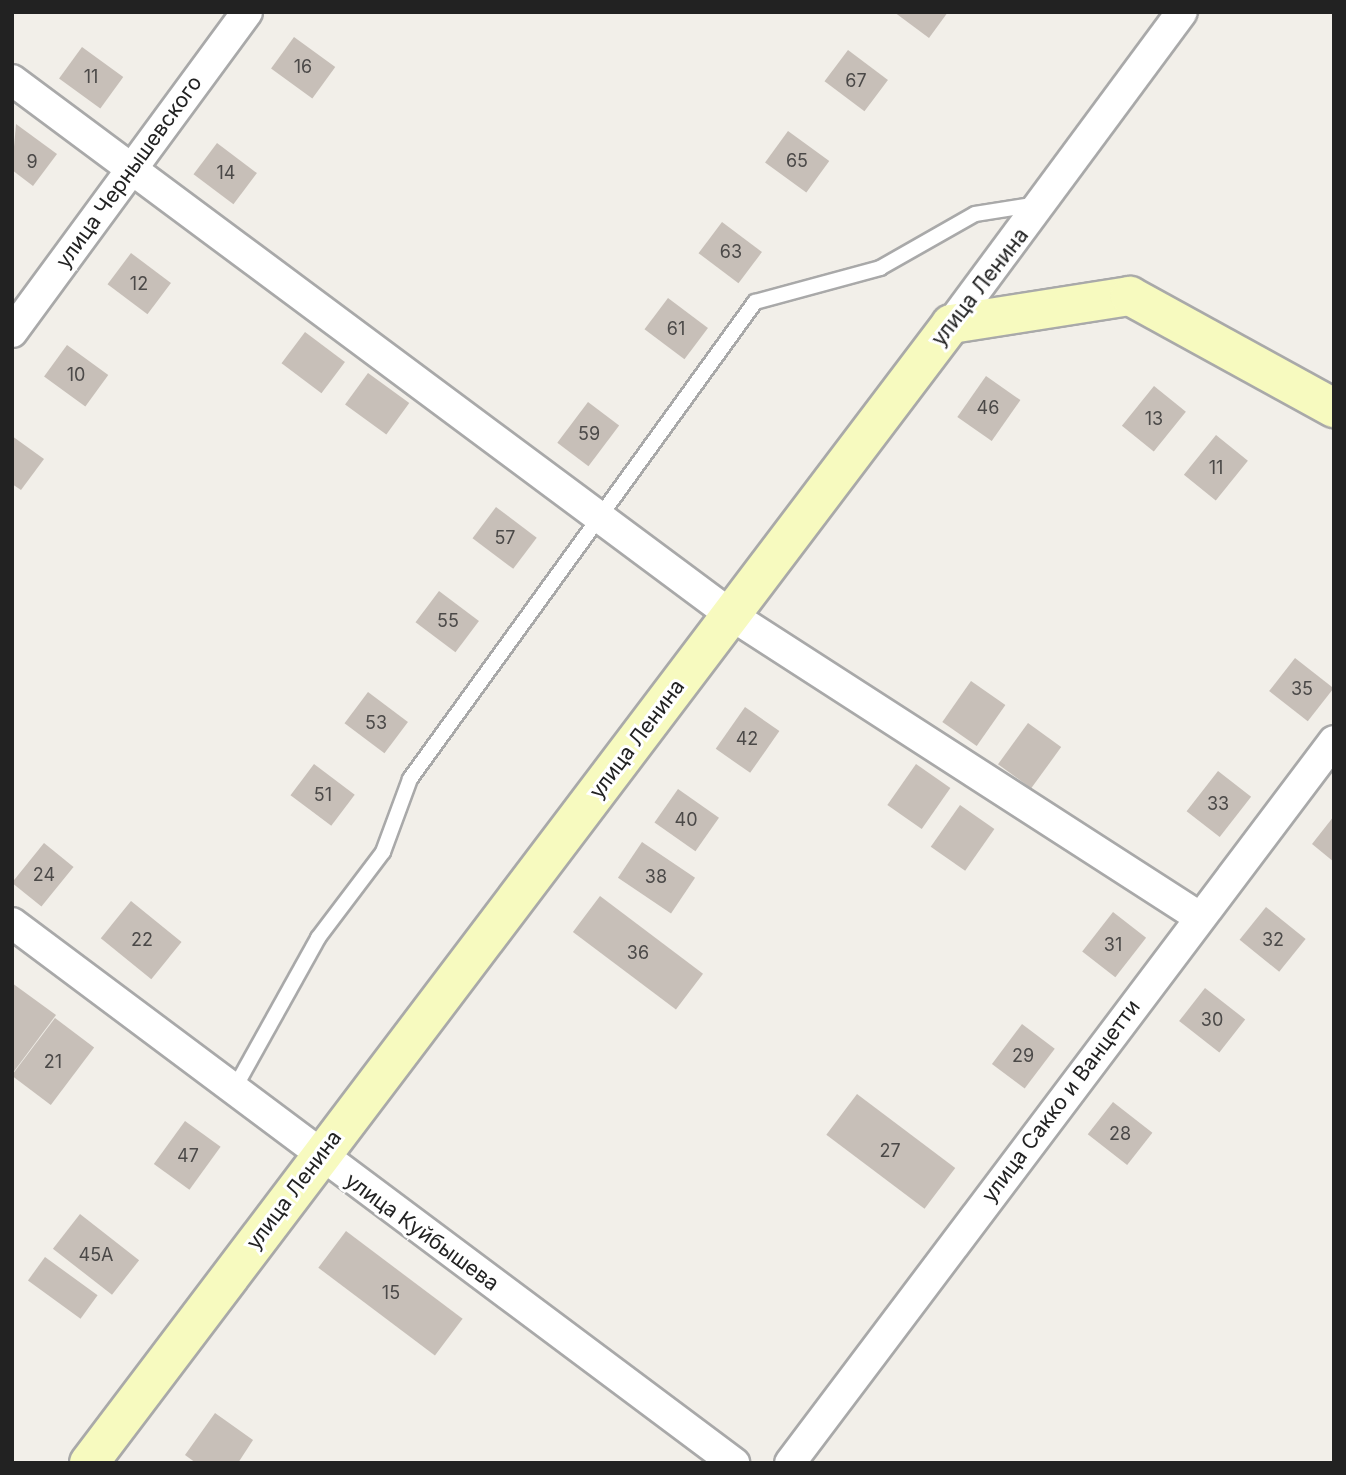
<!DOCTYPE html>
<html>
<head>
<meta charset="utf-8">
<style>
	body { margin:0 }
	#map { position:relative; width:1346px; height:1475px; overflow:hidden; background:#f2efe9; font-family:Inter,sans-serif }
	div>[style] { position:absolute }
	.building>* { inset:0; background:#c7bfb8; transform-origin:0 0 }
	.roads { filter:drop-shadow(2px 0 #a9a9a9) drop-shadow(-2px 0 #a9a9a9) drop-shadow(0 2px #a9a9a9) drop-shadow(0 -2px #a9a9a9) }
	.service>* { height:14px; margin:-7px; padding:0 7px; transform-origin:7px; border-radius:7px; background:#fff }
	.minor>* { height:30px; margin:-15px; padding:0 15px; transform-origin:15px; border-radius:15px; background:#fff }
	.secondary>* { height:38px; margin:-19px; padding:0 19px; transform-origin:19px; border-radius:19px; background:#f7fabf }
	span { translate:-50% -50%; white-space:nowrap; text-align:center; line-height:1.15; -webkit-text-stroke:6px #fff; paint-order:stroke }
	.number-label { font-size:18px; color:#4b4948 }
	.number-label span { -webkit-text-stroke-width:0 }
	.street-label { font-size:21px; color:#222 }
	.frame { position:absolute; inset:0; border:14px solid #222; pointer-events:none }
</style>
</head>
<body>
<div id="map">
	<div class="building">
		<div style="clip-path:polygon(894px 12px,948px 12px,929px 38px)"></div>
		<div style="left:294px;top:37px;width:51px;height:39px;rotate:36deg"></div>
		<div style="left:82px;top:47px;width:51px;height:39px;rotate:36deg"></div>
		<div style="left:848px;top:50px;width:50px;height:39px;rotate:37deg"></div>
		<div style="clip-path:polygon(16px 124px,57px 154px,33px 186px,12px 170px)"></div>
		<div style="left:788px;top:131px;width:51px;height:39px;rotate:36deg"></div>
		<div style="left:217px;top:143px;width:50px;height:39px;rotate:37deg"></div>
		<div style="left:722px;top:222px;width:50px;height:39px;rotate:37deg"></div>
		<div style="left:131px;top:253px;width:50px;height:39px;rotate:37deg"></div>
		<div style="left:668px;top:298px;width:50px;height:39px;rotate:37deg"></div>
		<div style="left:305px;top:332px;width:50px;height:39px;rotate:37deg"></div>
		<div style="left:67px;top:345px;width:51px;height:39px;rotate:36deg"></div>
		<div style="left:368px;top:373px;width:51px;height:39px;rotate:36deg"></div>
		<div style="left:986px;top:376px;width:42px;height:50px;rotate:35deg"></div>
		<div style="left:1154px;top:386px;width:41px;height:51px;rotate:39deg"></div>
		<div style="left:588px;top:402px;width:39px;height:51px;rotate:37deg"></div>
		<div style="left:1216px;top:435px;width:41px;height:51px;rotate:39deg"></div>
		<div style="clip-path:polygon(12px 436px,44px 459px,21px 490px,12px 484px)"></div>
		<div style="left:496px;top:507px;width:51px;height:39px;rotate:37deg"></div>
		<div style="left:439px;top:591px;width:50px;height:39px;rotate:37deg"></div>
		<div style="left:1295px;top:658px;width:49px;height:42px;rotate:38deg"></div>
		<div style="left:971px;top:681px;width:42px;height:50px;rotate:35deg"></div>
		<div style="left:368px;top:692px;width:50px;height:39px;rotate:37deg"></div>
		<div style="left:745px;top:707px;width:42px;height:51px;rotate:35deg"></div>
		<div style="left:1028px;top:723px;width:41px;height:51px;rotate:36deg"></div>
		<div style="left:314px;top:764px;width:51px;height:39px;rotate:37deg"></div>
		<div style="left:916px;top:764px;width:42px;height:50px;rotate:35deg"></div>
		<div style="left:1218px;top:771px;width:42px;height:51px;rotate:38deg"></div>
		<div style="left:678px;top:789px;width:50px;height:41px;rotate:35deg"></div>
		<div style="left:960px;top:805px;width:42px;height:51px;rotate:35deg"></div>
		<div style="clip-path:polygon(1334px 816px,1334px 862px,1312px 844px)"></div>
		<div style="left:642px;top:842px;width:64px;height:43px;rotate:34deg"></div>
		<div style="left:44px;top:843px;width:38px;height:51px;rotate:39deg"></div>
		<div style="left:600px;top:896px;width:129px;height:45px;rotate:37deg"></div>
		<div style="left:131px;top:901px;width:65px;height:48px;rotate:39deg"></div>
		<div style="left:1266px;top:907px;width:51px;height:42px;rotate:39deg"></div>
		<div style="left:1113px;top:912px;width:42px;height:50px;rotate:38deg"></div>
		<div style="clip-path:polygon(12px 983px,56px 1015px,12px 1074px)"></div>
		<div style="left:1205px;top:988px;width:51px;height:42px;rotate:38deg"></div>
		<div style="left:55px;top:1018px;width:49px;height:72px;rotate:37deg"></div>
		<div style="left:1022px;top:1024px;width:41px;height:50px;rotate:37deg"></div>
		<div style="left:857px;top:1094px;width:123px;height:51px;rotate:37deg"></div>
		<div style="left:1113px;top:1102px;width:50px;height:41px;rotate:38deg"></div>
		<div style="left:185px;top:1121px;width:44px;height:53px;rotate:36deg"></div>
		<div style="left:80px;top:1214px;width:75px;height:44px;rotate:38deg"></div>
		<div style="left:346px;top:1231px;width:146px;height:46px;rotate:37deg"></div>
		<div style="left:45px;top:1257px;width:65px;height:29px;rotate:36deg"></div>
		<div style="clip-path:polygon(215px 1413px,253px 1440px,238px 1463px,196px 1463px,185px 1455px)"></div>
	</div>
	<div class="roads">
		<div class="service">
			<div style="left:233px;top:1091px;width:175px;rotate:-60.9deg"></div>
			<div style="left:318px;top:938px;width:108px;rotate:-52.9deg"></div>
			<div style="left:383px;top:852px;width:78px;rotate:-69.7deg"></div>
			<div style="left:410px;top:779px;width:589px;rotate:-54.12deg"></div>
			<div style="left:755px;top:302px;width:130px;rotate:-15.2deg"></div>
			<div style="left:880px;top:268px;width:109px;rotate:-29.6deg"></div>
			<div style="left:975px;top:214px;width:64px;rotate:-9deg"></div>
		</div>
		<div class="minor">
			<div style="left:12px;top:80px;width:896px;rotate:36.65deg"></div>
			<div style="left:731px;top:615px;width:557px;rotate:32.83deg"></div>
			<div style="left:951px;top:324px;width:388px;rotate:-53.5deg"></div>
			<div style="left:12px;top:332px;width:397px;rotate:-53.7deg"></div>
			<div style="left:12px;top:923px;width:902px;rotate:36.79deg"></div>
			<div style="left:790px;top:1463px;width:904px;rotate:-53deg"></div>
		</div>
		<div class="secondary">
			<div style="left:89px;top:1463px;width:1428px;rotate:-52.88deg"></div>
			<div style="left:951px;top:324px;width:181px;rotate:-8.9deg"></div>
			<div style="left:1130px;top:296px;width:233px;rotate:28.8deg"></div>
		</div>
	</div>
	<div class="number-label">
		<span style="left:303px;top:67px">16</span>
		<span style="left:91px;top:77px">11</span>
		<span style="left:856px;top:81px">67</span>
		<span style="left:797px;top:161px">65</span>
		<span style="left:32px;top:162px">9</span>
		<span style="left:226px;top:173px">14</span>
		<span style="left:731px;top:252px">63</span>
		<span style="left:139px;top:284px">12</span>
		<span style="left:676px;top:329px">61</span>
		<span style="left:76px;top:375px">10</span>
		<span style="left:988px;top:408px">46</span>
		<span style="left:1154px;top:419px">13</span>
		<span style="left:589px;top:434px">59</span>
		<span style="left:1216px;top:468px">11</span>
		<span style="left:505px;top:538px">57</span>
		<span style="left:448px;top:621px">55</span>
		<span style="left:1302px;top:689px">35</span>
		<span style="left:376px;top:723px">53</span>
		<span style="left:747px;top:739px">42</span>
		<span style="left:323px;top:795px">51</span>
		<span style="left:1218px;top:804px">33</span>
		<span style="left:686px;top:820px">40</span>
		<span style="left:44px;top:875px">24</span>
		<span style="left:656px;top:877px">38</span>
		<span style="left:142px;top:940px">22</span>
		<span style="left:1273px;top:940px">32</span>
		<span style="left:1113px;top:945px">31</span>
		<span style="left:638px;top:953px">36</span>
		<span style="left:1212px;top:1020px">30</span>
		<span style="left:1023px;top:1056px">29</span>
		<span style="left:53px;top:1062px">21</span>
		<span style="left:1120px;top:1134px">28</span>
		<span style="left:890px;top:1151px">27</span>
		<span style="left:188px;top:1156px">47</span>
		<span style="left:96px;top:1255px">45А</span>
		<span style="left:391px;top:1293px">15</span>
	</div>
	<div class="street-label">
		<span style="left:129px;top:172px;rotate:-54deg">улица Чернышевского</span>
		<span style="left:980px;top:287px;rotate:-52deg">улица Ленина</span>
		<span style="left:637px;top:739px;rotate:-53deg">улица Ленина</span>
		<span style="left:1061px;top:1101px;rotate:-53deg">улица Сакко и Ванцетти</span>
		<span style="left:294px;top:1190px;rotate:-53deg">улица Ленина</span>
		<span style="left:422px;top:1232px;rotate:36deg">улица Куйбышева</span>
	</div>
	<div class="frame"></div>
</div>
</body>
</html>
